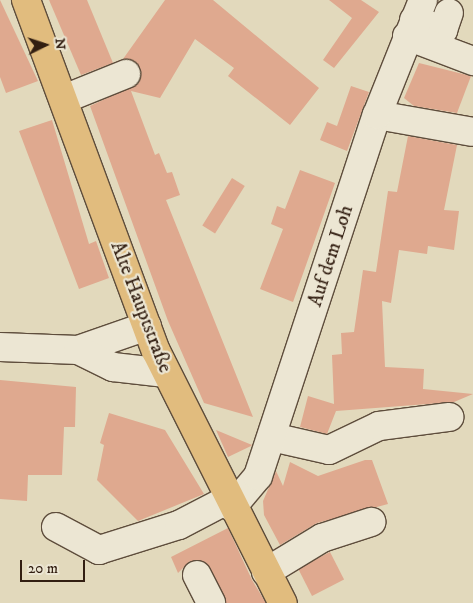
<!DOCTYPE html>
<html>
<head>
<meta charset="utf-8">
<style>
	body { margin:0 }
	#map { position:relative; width:473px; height:603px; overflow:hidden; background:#e2d9bc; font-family:"IM FELL DW Pica",serif }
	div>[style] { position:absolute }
	.building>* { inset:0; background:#dfa98f; transform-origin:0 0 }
	.roads { filter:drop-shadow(1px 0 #5e4d3c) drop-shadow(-1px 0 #5e4d3c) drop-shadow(0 1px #5e4d3c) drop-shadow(0 -1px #5e4d3c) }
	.minor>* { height:28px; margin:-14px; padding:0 14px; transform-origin:14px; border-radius:14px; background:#ece6d3 }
	.major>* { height:28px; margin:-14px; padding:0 14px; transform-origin:14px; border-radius:14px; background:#e1bc7e }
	span { translate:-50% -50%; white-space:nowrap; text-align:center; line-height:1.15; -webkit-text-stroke:4.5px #ece6d3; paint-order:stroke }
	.street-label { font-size:20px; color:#321e11 }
	.north { position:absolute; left:20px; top:20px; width:50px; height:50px; -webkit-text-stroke:4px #ece6d3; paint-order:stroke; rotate:86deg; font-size:14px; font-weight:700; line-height:20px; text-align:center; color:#321e11 }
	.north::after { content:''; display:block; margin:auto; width:18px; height:22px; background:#321e11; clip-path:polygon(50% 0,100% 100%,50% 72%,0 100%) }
	.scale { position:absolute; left:20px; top:560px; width:65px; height:22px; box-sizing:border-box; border:2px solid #321e11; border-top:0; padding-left:6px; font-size:15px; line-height:18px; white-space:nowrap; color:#321e11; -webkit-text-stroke:4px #ece6d3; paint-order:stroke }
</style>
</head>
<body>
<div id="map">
	<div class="building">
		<div style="clip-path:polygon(0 0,38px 81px,6px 93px,0 77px)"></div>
		<div style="clip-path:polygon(49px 0,87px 0,113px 63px,81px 75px)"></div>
		<div style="clip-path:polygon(165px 0,213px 0,319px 88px,290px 125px,228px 76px,234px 68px,195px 39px,160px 98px,131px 91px,155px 155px,159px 153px,167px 173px,172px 172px,180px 195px,166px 200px,253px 417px,204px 403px,168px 321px,90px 106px,139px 83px,140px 68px,123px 59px)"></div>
		<div style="clip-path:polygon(329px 0,361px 0,379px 12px,334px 68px,323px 60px,352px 18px)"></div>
		<div style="clip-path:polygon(419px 63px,471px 76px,457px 113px,414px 106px,404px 98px)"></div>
		<div style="clip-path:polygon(351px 86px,369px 92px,347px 151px,320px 140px,327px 122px,337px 126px)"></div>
		<div style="clip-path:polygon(52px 120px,89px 244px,96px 241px,109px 278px,79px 289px,19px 131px)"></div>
		<div style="clip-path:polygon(408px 136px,457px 145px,444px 210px,459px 211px,454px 250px,428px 246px,427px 254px,399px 250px,391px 303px,382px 301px,385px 367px,424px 369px,423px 389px,473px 394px,454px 402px,336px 411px,327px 434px,300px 427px,308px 396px,334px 404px,332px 355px,342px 354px,341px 333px,354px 332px,363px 270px,376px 272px,388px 191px,397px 192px)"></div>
		<div style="clip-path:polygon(300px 170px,335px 183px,293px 302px,260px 289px,283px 229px,271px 224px,277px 206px,285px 209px)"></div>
		<div style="left:232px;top:178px;width:15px;height:56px;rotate:32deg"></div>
		<div style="clip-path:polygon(0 380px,76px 387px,75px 427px,64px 427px,62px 475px,28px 475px,27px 501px,0 499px)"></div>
		<div style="clip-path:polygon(109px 413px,165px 430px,204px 494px,138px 521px,97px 480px,104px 445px,100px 443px)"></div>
		<div style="clip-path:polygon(216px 430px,252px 445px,251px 446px,228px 457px)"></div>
		<div style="clip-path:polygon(365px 460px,372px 460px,388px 504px,317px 523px,280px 545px,264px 515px,263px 501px,276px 471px,283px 486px,290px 462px,318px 476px)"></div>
		<div style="clip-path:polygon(228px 528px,252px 580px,266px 603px,226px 603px,205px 562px,190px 561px,178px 573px,171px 557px)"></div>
		<div style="left:330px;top:552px;width:31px;height:36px;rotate:63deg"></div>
	</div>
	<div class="roads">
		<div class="minor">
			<div style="left:414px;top:20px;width:31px;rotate:19deg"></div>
			<div style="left:443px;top:30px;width:18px;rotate:-71deg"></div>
			<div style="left:407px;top:36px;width:71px;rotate:20.7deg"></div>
			<div style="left:64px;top:99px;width:67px;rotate:-22deg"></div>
			<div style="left:377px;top:115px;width:97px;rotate:10deg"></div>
			<div style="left:0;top:347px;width:78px;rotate:2.2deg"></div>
			<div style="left:78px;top:350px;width:73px;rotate:-19.2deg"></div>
			<div style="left:78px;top:350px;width:39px;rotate:26deg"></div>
			<div style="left:113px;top:367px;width:53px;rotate:6.5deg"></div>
			<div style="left:272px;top:437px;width:58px;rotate:12.8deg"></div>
			<div style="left:329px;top:450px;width:55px;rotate:-25.6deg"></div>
			<div style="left:379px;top:426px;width:71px;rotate:-7.3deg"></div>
			<div style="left:232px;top:507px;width:40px;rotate:-50deg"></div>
			<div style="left:258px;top:476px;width:380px;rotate:-71.8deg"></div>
			<div style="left:377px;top:115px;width:124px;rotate:-68.2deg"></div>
			<div style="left:56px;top:527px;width:49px;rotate:28.1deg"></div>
			<div style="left:99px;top:550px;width:84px;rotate:-17.4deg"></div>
			<div style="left:179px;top:525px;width:56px;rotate:-27.5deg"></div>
			<div style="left:266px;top:572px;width:66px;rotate:-31.3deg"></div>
			<div style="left:322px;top:538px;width:52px;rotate:-18.1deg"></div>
			<div style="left:197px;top:575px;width:31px;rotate:63deg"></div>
		</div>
		<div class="major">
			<div style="left:26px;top:0;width:374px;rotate:69.7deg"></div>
			<div style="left:156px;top:351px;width:282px;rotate:63.3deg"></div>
		</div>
	</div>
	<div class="street-label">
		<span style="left:331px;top:256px;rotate:-72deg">Auf dem Loh</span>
		<span style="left:141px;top:307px;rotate:69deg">Alte Hauptstraße</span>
	</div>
	<div class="north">N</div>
	<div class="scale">20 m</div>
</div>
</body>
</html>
